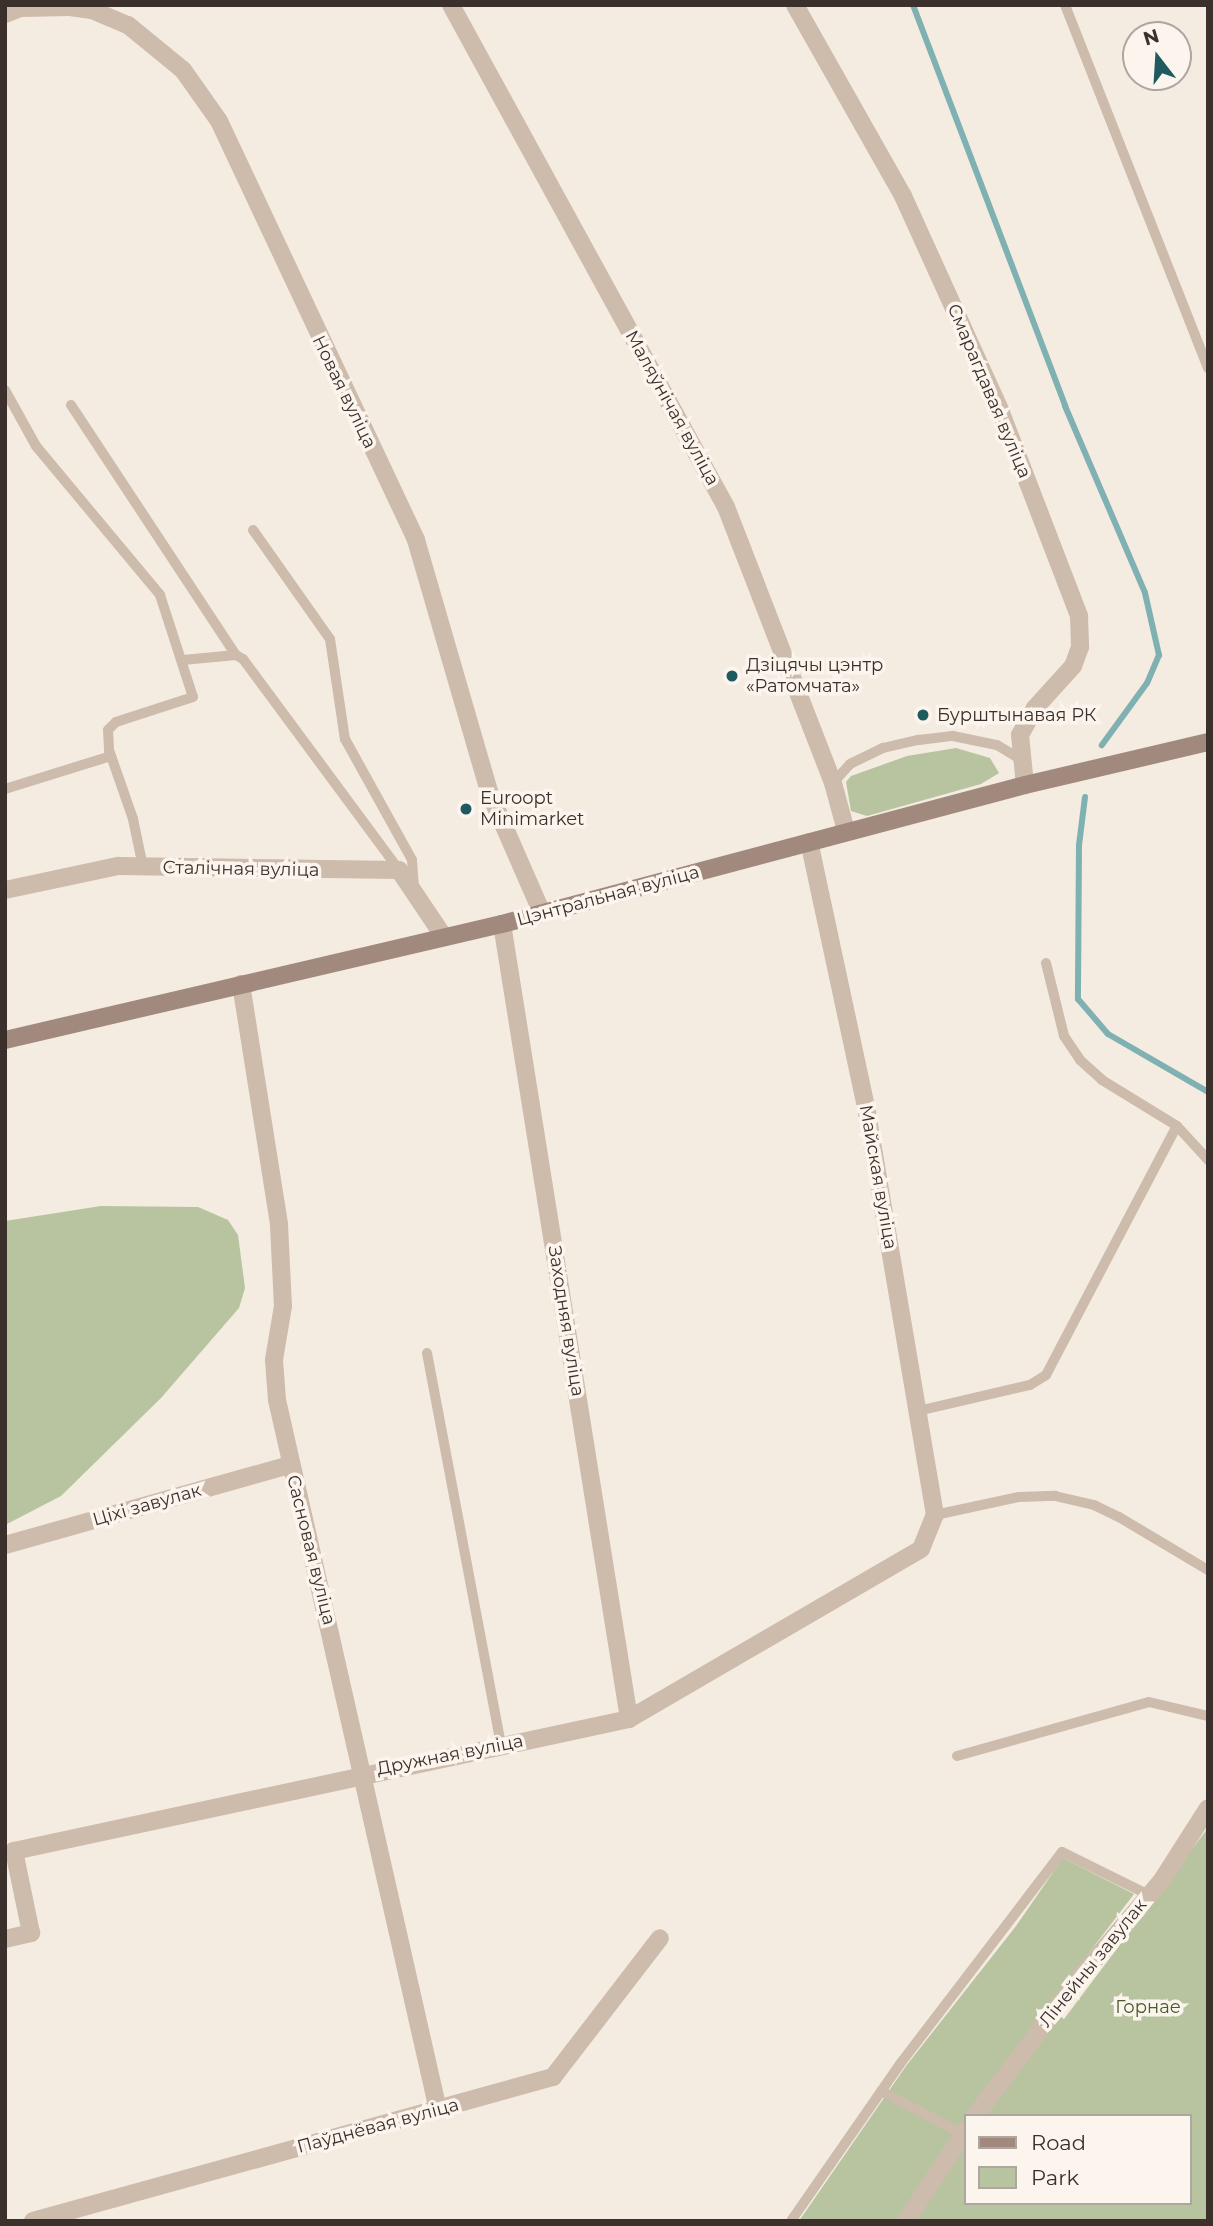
<!DOCTYPE html>
<html>
<head>
<meta charset="utf-8">
<style>
	body { margin:0 }
	#map { position:relative; width:1213px; height:2226px; overflow:hidden; background:#f4ebe1; font-family:Montserrat,sans-serif }
	div>[style] { position:absolute }
	.green>* { inset:0; background:#b8c4a0 }
	.stream>* { height:6px; margin:-3px; padding:0 3px; transform-origin:3px; border-radius:3px; background:#7fb0b2 }
	.lane>* { height:10px; margin:-5px; padding:0 5px; transform-origin:5px; border-radius:5px; background:#cdbbac }
	.street>* { height:18px; margin:-9px; padding:0 9px; transform-origin:9px; border-radius:9px; background:#cdbbac }
	.secondary>* { height:18px; margin:-9px; padding:0 9px; transform-origin:9px; border-radius:9px; background:#a18a7d }
	.dots>* { width:19px; height:19px; translate:-50% -50%; box-sizing:border-box; border:4px solid #fbf5ee; border-radius:50% }
	span { translate:-50% -50%; white-space:nowrap; text-align:center; line-height:1.15; -webkit-text-stroke:7px #fbf5ee; paint-order:stroke }
	.street-label { font-size:18px; color:#3b302b }
	.poi-label { font-size:18px; color:#3b302b }
	.left { translate:0 -50%; text-align:left }
	.park-label { font-size:18px; color:#4a5a2e }
	.frame { position:absolute; inset:0; border:7px solid #3b302b; pointer-events:none }
	.legend { position:absolute; left:964px; top:2114px; width:228px; height:91px; box-sizing:border-box; background:#fbf5ee; border:2px solid #aea6a0; margin:0; padding:9px 12px; list-style:none; font-size:21px; color:#3b302b }
	.legend li { display:flex; align-items:center; gap:14px; height:35px }
	.legend b { width:35px; border:2px solid #aea6a0 }
	.north { position:absolute; left:1122px; top:21px; width:70px; height:70px; box-sizing:border-box; background:#fbf5ee; border:2px solid #aea6a0; border-radius:50%; rotate:343deg; font-size:19px; font-weight:700; line-height:28px; text-align:center; color:#3b302b }
	.north::after { content:''; display:block; margin:auto; width:24px; height:32px; background:#1f5a5e; clip-path:polygon(50% 0,100% 100%,50% 72%,0 100%) }
</style>
</head>
<body>
<div id="map">
	<div class="green">
		<div style="clip-path:polygon(956px 748px,990px 758px,999px 773px,981px 784px,867px 816px,851px 811px,846px 782px,851px 776px,907px 756px)"></div>
		<div style="clip-path:polygon(101px 1206px,198px 1207px,228px 1220px,238px 1235px,245px 1288px,239px 1308px,161px 1398px,61px 1496px,5px 1525px,5px 1221px)"></div>
		<div style="clip-path:polygon(evenodd,1208px 1828px,1208px 2221px,799px 2221px,906px 2066px,1016px 1926px,1063px 1858px,1134px 1894px,1047px 2008px,1064px 2019px,1208px 1828px,966px 2116px,1190px 2116px,1190px 2203px,966px 2203px,966px 2116px)"></div>
	</div>
	<div class="stream">
		<div style="left:913px;top:5px;width:429px;rotate:69.2deg"></div>
		<div style="left:1065px;top:406px;width:203px;rotate:66.8deg"></div>
		<div style="left:1145px;top:593px;width:64px;rotate:77.3deg"></div>
		<div style="left:1159px;top:655px;width:30px;rotate:113deg"></div>
		<div style="left:1147px;top:683px;width:77px;rotate:126deg"></div>
		<div style="left:1085px;top:797px;width:48px;rotate:97.1deg"></div>
		<div style="left:1079px;top:845px;width:154px;rotate:90.4deg"></div>
		<div style="left:1078px;top:999px;width:46px;rotate:49.4deg"></div>
		<div style="left:1108px;top:1034px;width:116px;rotate:30.1deg"></div>
	</div>
	<div class="lane">
		<div style="left:1065px;top:5px;width:390px;rotate:68.5deg"></div>
		<div style="left:5px;top:390px;width:64px;rotate:61deg"></div>
		<div style="left:36px;top:446px;width:194px;rotate:50.2deg"></div>
		<div style="left:160px;top:595px;width:107px;rotate:72.1deg"></div>
		<div style="left:193px;top:697px;width:81px;rotate:162deg"></div>
		<div style="left:116px;top:722px;width:11px;rotate:135deg"></div>
		<div style="left:108px;top:730px;width:20px;rotate:87deg"></div>
		<div style="left:109px;top:750px;width:73px;rotate:70.8deg"></div>
		<div style="left:133px;top:819px;width:49px;rotate:78.2deg"></div>
		<div style="left:71px;top:405px;width:300px;rotate:56.6deg"></div>
		<div style="left:253px;top:530px;width:133px;rotate:54.8deg"></div>
		<div style="left:330px;top:639px;width:101px;rotate:81.5deg"></div>
		<div style="left:345px;top:739px;width:138px;rotate:61deg"></div>
		<div style="left:412px;top:860px;width:27px;rotate:86deg"></div>
		<div style="left:183px;top:660px;width:53px;rotate:-5.4deg"></div>
		<div style="left:236px;top:655px;width:8px;rotate:30deg"></div>
		<div style="left:243px;top:659px;width:262px;rotate:53.5deg"></div>
		<div style="left:833px;top:783px;width:25px;rotate:-48deg"></div>
		<div style="left:850px;top:764px;width:37px;rotate:-26deg"></div>
		<div style="left:883px;top:748px;width:37px;rotate:-13deg"></div>
		<div style="left:919px;top:740px;width:34px;rotate:-7deg"></div>
		<div style="left:953px;top:736px;width:45px;rotate:11.6deg"></div>
		<div style="left:997px;top:745px;width:26px;rotate:31deg"></div>
		<div style="left:5px;top:789px;width:111px;rotate:-17.3deg"></div>
		<div style="left:1046px;top:963px;width:75px;rotate:76.1deg"></div>
		<div style="left:1064px;top:1036px;width:29px;rotate:56deg"></div>
		<div style="left:1080px;top:1060px;width:30px;rotate:42deg"></div>
		<div style="left:1102px;top:1080px;width:88px;rotate:31.5deg"></div>
		<div style="left:1177px;top:1126px;width:46px;rotate:47.6deg"></div>
		<div style="left:427px;top:1353px;width:399px;rotate:79.3deg"></div>
		<div style="left:918px;top:1411px;width:115px;rotate:-13.1deg"></div>
		<div style="left:1030px;top:1385px;width:19px;rotate:-32deg"></div>
		<div style="left:1046px;top:1375px;width:281px;rotate:-62.3deg"></div>
		<div style="left:935px;top:1515px;width:86px;rotate:-12.1deg"></div>
		<div style="left:1019px;top:1497px;width:36px;rotate:-2deg"></div>
		<div style="left:1055px;top:1496px;width:40px;rotate:13deg"></div>
		<div style="left:1094px;top:1505px;width:28px;rotate:26deg"></div>
		<div style="left:1119px;top:1517px;width:104px;rotate:30.8deg"></div>
		<div style="left:957px;top:1756px;width:199px;rotate:-15.7deg"></div>
		<div style="left:1149px;top:1702px;width:61px;rotate:13.3deg"></div>
		<div style="left:881px;top:2091px;width:93px;rotate:27.7deg"></div>
		<div style="left:791px;top:2221px;width:191px;rotate:-55.2deg"></div>
		<div style="left:900px;top:2064px;width:267px;rotate:-52.6deg"></div>
		<div style="left:1062px;top:1852px;width:97px;rotate:26.3deg"></div>
	</div>
	<div class="street">
		<div style="left:451px;top:5px;width:572px;rotate:61.29deg"></div>
		<div style="left:726px;top:507px;width:296px;rotate:68.8deg"></div>
		<div style="left:833px;top:783px;width:50px;rotate:74.8deg"></div>
		<div style="left:795px;top:5px;width:219px;rotate:60.5deg"></div>
		<div style="left:903px;top:196px;width:235px;rotate:65.6deg"></div>
		<div style="left:1000px;top:410px;width:221px;rotate:69deg"></div>
		<div style="left:1079px;top:616px;width:31px;rotate:88deg"></div>
		<div style="left:1080px;top:647px;width:20px;rotate:110deg"></div>
		<div style="left:1073px;top:666px;width:57px;rotate:132.1deg"></div>
		<div style="left:1035px;top:708px;width:31px;rotate:119deg"></div>
		<div style="left:1020px;top:735px;width:50px;rotate:84.3deg"></div>
		<div style="left:5px;top:14px;width:17px;rotate:-21deg"></div>
		<div style="left:21px;top:8px;width:49px;rotate:-1.2deg"></div>
		<div style="left:70px;top:7px;width:22px;rotate:8deg"></div>
		<div style="left:92px;top:10px;width:39px;rotate:23deg"></div>
		<div style="left:128px;top:25px;width:71px;rotate:39.3deg"></div>
		<div style="left:183px;top:70px;width:62px;rotate:54.8deg"></div>
		<div style="left:219px;top:121px;width:463px;rotate:64.8deg"></div>
		<div style="left:416px;top:540px;width:265px;rotate:73.8deg"></div>
		<div style="left:490px;top:794px;width:130px;rotate:66.4deg"></div>
		<div style="left:5px;top:890px;width:116px;rotate:-12deg"></div>
		<div style="left:118px;top:866px;width:281px;rotate:0.8deg"></div>
		<div style="left:399px;top:870px;width:81px;rotate:56.1deg"></div>
		<div style="left:502px;top:924px;width:805px;rotate:80.92deg"></div>
		<div style="left:241px;top:984px;width:244px;rotate:81deg"></div>
		<div style="left:279px;top:1225px;width:81px;rotate:87.2deg"></div>
		<div style="left:283px;top:1306px;width:55px;rotate:99.5deg"></div>
		<div style="left:274px;top:1360px;width:40px;rotate:85.7deg"></div>
		<div style="left:277px;top:1400px;width:728px;rotate:77.22deg"></div>
		<div style="left:5px;top:1545px;width:296px;rotate:-15.7deg"></div>
		<div style="left:5px;top:1939px;width:27px;rotate:-13deg"></div>
		<div style="left:31px;top:1933px;width:84px;rotate:-101.7deg"></div>
		<div style="left:14px;top:1851px;width:629px;rotate:-12.11deg"></div>
		<div style="left:629px;top:1719px;width:338px;rotate:-30.2deg"></div>
		<div style="left:921px;top:1549px;width:37px;rotate:-68deg"></div>
		<div style="left:935px;top:1515px;width:414px;rotate:-99.6deg"></div>
		<div style="left:866px;top:1107px;width:271px;rotate:-102.1deg"></div>
		<div style="left:975px;top:2116px;width:176px;rotate:-52.9deg"></div>
		<div style="left:1081px;top:1976px;width:126px;rotate:-49.8deg"></div>
		<div style="left:1162px;top:1880px;width:85px;rotate:-57.4deg"></div>
		<div style="left:33px;top:2221px;width:540px;rotate:-15.48deg"></div>
		<div style="left:553px;top:2077px;width:175px;rotate:-52.4deg"></div>
		<div style="left:906px;top:2221px;width:109px;rotate:-56.6deg"></div>
	</div>
	<div class="secondary">
		<div style="left:5px;top:1040px;width:510px;rotate:-13.14deg"></div>
		<div style="left:502px;top:924px;width:541px;rotate:-14.88deg"></div>
		<div style="left:1025px;top:785px;width:188px;rotate:-13.2deg"></div>
	</div>
	<div class="dots">
		<div style="left:732px;top:676px;background:#1f5a5e"></div>
		<div style="left:923px;top:715px;background:#1f5a5e"></div>
		<div style="left:466px;top:809px;background:#1f5a5e"></div>
	</div>
	<div class="street-label">
		<span style="left:989px;top:391px;rotate:67deg">Смарагдавая вуліца</span>
		<span style="left:344px;top:392px;rotate:64deg">Новая вуліца</span>
		<span style="left:672px;top:408px;rotate:61deg">Маляўнічая вуліца</span>
		<span style="left:241px;top:869px;rotate:1deg">Сталічная вуліца</span>
		<span style="left:608px;top:896px;rotate:-15deg">Цэнтральная вуліца</span>
		<span style="left:878px;top:1177px;rotate:80deg">Майская вуліца</span>
		<span style="left:566px;top:1321px;rotate:81deg">Заходняя вуліца</span>
		<span style="left:147px;top:1505px;rotate:-16deg">Ціхі завулак</span>
		<span style="left:311px;top:1550px;rotate:76deg">Сасновая вуліца</span>
		<span style="left:450px;top:1755px;rotate:-11deg">Дружная вуліца</span>
		<span style="left:1093px;top:1963px;rotate:-51deg">Лінейны завулак</span>
		<span style="left:378px;top:2126px;rotate:-15deg">Паўднёвая вуліца</span>
	</div>
	<div class="poi-label">
		<span class="left" style="left:746px;top:676px">Дзіцячы цэнтр<br>«Ратомчата»</span>
		<span class="left" style="left:937px;top:715px">Бурштынавая РК</span>
		<span class="left" style="left:480px;top:809px">Euroopt<br>Minimarket</span>
	</div>
	<div class="park-label">
		<span style="left:1148px;top:2007px">Горнае</span>
	</div>
	<div class="frame"></div>
	<ul class="legend">
	<li><b style="height:9px;background:#a18a7d"></b>Road</li>
	<li><b style="height:19px;background:#b8c4a0"></b>Park</li>
	</ul>
	<div class="north">N</div>
</div>
</body>
</html>
